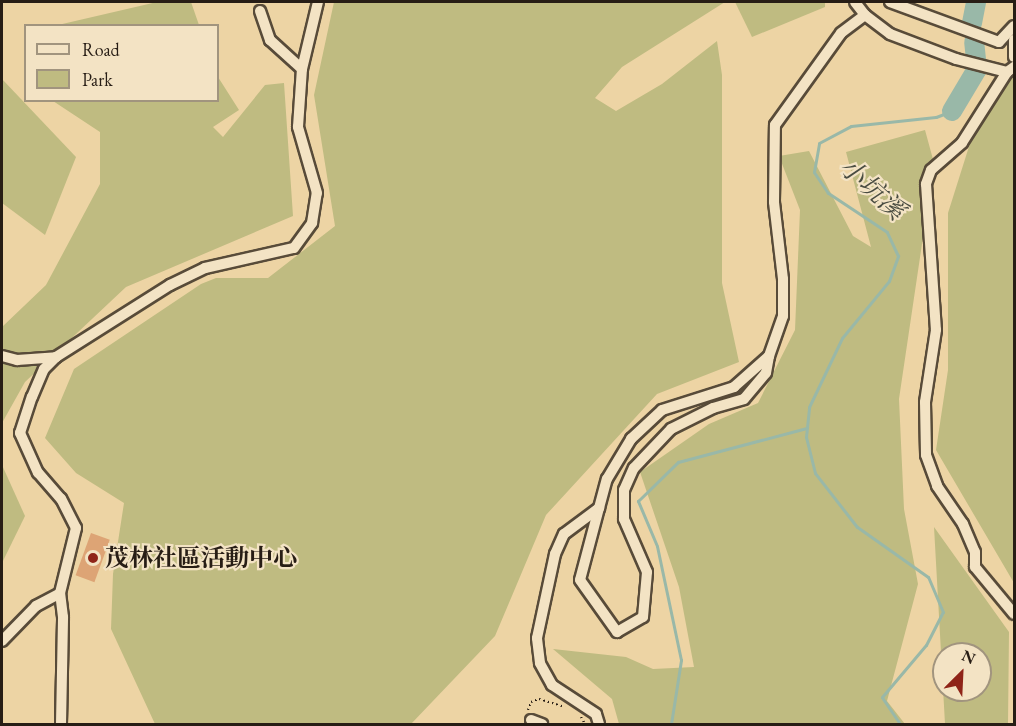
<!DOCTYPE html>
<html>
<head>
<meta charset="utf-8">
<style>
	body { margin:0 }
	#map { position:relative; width:1016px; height:726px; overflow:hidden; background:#edd4a4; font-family:"EB Garamond","Noto Serif TC",serif }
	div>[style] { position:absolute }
	.green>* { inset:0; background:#bfbb81 }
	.stream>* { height:3px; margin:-1.5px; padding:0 1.5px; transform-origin:1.5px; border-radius:1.5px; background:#99b8a8 }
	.river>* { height:20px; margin:-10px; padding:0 10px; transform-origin:10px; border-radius:10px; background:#99b8a8 }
	.building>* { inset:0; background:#dda475; transform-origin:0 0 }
	.path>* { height:2px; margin-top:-1px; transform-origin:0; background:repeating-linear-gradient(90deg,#271d15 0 1.5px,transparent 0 4.5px) }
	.roads { filter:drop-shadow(2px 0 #584b39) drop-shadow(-2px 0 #584b39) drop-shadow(0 2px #584b39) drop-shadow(0 -2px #584b39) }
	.minor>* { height:10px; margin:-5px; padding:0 5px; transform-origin:5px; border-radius:5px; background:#f3e3c4 }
	.dots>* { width:16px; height:16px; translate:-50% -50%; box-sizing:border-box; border:3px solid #f3e3c4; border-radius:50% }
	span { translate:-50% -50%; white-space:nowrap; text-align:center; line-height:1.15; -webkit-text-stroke:4.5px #f3e3c4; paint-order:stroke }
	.poi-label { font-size:24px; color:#271d15; font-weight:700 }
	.left { translate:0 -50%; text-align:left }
	.water-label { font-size:26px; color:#494c41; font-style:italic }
	.frame { position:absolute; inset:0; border:3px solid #271d15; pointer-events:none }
	.legend { position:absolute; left:24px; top:24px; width:195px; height:78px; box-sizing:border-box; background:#f3e3c4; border:2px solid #a1947e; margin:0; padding:8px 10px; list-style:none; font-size:18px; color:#271d15 }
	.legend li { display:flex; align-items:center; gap:12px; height:30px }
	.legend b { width:30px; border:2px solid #a1947e }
	.north { position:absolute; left:932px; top:642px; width:60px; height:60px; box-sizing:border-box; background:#f3e3c4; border:2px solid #a1947e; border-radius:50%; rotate:24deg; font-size:16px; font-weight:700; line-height:24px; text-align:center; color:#271d15 }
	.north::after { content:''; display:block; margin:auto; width:21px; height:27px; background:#8f2418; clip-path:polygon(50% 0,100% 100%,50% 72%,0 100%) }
</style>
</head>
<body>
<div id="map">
	<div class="green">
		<div style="clip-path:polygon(157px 2px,191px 2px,199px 25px,58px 25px)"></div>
		<div style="clip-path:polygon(334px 2px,725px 2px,622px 67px,595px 98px,616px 111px,662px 84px,717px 41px,722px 75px,722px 283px,739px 362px,657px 394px,546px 515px,495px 636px,411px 724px,155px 724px,111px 629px,113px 574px,124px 503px,76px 473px,45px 438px,74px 369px,201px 284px,216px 278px,268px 278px,335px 226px,314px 95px)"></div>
		<div style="clip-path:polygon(735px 2px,825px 2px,825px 7px,752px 37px)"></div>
		<div style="clip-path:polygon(1014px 76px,1014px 583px,936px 450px,948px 370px,948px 213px,978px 118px)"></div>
		<div style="clip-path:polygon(218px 77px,239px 110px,213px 127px,223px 137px,265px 85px,284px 83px,293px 216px,126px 287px,25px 382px,2px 423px,2px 327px,46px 285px,100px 184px,100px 132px,53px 101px,218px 100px)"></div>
		<div style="clip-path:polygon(2px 79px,76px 157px,45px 235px,2px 203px)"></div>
		<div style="clip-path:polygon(925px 130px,934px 163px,899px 399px,904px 509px,918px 584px,887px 701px,905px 724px,619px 724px,612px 699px,553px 649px,626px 657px,653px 669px,694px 667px,679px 587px,640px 472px,709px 424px,758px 403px,795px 330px,800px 210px,779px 156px,809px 151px,853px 236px,871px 247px,846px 152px)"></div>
		<div style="clip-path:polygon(2px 465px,25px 516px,2px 563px)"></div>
		<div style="clip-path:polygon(evenodd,934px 527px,1009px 632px,1008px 724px,945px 724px,934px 527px,944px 654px,980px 654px,980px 690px,944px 690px,944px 654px)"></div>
	</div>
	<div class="stream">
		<div style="left:671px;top:724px;width:65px;rotate:-81.1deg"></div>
		<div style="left:681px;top:660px;width:116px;rotate:-101.9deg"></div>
		<div style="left:657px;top:546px;width:49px;rotate:-112.9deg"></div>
		<div style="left:638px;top:501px;width:56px;rotate:-44.3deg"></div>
		<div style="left:678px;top:462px;width:133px;rotate:-14.8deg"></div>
		<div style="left:900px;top:724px;width:32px;rotate:-124deg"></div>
		<div style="left:882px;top:697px;width:68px;rotate:-49.8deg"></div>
		<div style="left:926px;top:645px;width:37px;rotate:-63deg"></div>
		<div style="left:943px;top:612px;width:38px;rotate:-113deg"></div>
		<div style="left:928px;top:577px;width:87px;rotate:-144.8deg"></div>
		<div style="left:857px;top:527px;width:68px;rotate:-127.9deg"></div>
		<div style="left:815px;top:473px;width:37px;rotate:-104deg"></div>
		<div style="left:806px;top:437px;width:30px;rotate:-84deg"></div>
		<div style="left:809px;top:407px;width:76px;rotate:-64.4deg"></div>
		<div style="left:842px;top:338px;width:74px;rotate:-50.5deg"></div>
		<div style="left:889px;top:281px;width:27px;rotate:-70deg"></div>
		<div style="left:898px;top:256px;width:26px;rotate:-115deg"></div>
		<div style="left:887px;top:232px;width:71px;rotate:-146.5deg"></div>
		<div style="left:828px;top:193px;width:25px;rotate:-124deg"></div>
		<div style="left:814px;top:172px;width:29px;rotate:-80deg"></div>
		<div style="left:819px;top:143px;width:36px;rotate:-28deg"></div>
		<div style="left:851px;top:126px;width:85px;rotate:-6deg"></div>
		<div style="left:936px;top:117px;width:17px;rotate:-21deg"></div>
	</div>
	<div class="river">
		<div style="left:972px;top:23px;width:21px;rotate:-79deg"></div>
		<div style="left:952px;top:111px;width:49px;rotate:-59.2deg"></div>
		<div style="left:977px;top:69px;width:27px;rotate:-96deg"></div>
	</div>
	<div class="building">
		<div style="left:91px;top:533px;width:20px;height:45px;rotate:20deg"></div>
	</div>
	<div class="path">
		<div style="left:528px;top:710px;width:9px;rotate:-69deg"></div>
		<div style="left:531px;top:702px;width:9px;rotate:-21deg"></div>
		<div style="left:539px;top:699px;width:27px;rotate:17deg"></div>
		<div style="left:581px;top:717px;width:8px;rotate:60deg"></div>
	</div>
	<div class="roads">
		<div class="minor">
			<div style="left:890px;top:2px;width:116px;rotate:20.2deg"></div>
			<div style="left:999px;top:42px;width:22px;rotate:-47deg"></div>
			<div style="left:260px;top:11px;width:31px;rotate:71deg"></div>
			<div style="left:270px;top:40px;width:43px;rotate:42.2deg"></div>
			<div style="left:865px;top:15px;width:31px;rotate:37deg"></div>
			<div style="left:890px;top:34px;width:71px;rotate:20.7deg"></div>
			<div style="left:956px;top:59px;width:53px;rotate:14.3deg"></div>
			<div style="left:1007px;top:72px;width:9px;rotate:-36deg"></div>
			<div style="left:1014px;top:40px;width:17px;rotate:90deg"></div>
			<div style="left:1007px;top:72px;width:84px;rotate:122.4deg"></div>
			<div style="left:962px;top:143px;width:41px;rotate:138.9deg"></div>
			<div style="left:931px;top:170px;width:15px;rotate:110deg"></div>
			<div style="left:926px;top:184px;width:146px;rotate:86.1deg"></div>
			<div style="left:936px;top:330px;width:73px;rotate:98.7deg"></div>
			<div style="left:925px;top:402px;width:53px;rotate:88.9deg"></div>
			<div style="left:926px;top:455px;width:33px;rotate:70deg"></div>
			<div style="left:937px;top:486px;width:46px;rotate:55.6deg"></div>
			<div style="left:963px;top:524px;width:30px;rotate:67deg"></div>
			<div style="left:975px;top:552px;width:15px;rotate:90deg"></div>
			<div style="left:975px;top:567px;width:61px;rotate:50.3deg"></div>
			<div style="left:2px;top:356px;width:16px;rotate:15deg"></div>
			<div style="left:17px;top:360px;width:39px;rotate:-4deg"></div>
			<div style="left:599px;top:508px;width:74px;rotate:104.8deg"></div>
			<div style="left:580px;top:580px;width:64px;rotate:54.6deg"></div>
			<div style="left:617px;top:632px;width:30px;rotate:-30deg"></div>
			<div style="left:643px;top:617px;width:45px;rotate:-84.9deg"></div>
			<div style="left:647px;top:572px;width:58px;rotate:-113.5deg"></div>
			<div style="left:624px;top:519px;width:29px;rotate:-90deg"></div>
			<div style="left:624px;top:490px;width:24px;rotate:-66deg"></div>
			<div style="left:634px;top:468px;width:54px;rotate:-46.5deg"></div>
			<div style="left:671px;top:429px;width:47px;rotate:-26.6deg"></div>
			<div style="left:713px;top:408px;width:32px;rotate:-16deg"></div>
			<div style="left:744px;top:399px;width:34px;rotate:-50deg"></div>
			<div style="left:766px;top:373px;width:17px;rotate:-80deg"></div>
			<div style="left:2px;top:641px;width:49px;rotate:-45.8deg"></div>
			<div style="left:36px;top:606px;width:27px;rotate:-28deg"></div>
			<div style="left:531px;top:720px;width:12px;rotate:20deg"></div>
			<div style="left:61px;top:724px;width:107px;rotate:-88.9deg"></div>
			<div style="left:63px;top:617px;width:24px;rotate:-97deg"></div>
			<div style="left:60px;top:593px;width:67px;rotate:-76.2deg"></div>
			<div style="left:76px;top:528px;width:33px;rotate:-117deg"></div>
			<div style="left:61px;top:499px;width:35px;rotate:-131deg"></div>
			<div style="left:38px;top:473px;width:44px;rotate:-114.2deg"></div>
			<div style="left:20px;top:433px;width:38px;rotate:-72deg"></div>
			<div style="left:32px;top:397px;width:30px;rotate:-67deg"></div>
			<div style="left:44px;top:369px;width:17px;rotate:-45deg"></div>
			<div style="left:56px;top:357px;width:135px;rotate:-32.3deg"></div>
			<div style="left:170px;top:285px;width:39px;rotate:-26deg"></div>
			<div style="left:205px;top:268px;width:91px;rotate:-12.7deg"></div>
			<div style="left:294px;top:248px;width:31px;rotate:-54deg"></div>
			<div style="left:312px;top:223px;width:30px;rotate:-81deg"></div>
			<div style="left:317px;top:193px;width:69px;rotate:-106.1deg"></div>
			<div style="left:298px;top:127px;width:58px;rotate:-86.1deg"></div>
			<div style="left:302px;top:69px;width:69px;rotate:-76.6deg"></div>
			<div style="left:599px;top:724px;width:10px;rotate:-107deg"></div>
			<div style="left:596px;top:714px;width:53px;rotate:-146.6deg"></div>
			<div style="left:552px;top:685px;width:25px;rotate:-119deg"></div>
			<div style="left:540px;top:663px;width:25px;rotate:-97deg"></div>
			<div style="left:537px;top:638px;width:86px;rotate:-77.9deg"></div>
			<div style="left:555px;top:554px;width:22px;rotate:-66deg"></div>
			<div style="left:564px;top:534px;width:44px;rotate:-36.6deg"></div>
			<div style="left:599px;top:508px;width:30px;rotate:-75deg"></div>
			<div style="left:607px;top:479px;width:47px;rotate:-59deg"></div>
			<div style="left:631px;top:439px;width:42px;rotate:-43.1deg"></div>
			<div style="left:662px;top:410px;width:76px;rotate:-17.7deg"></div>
			<div style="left:734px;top:387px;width:47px;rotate:-41.5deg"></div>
			<div style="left:769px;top:356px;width:42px;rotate:-70.7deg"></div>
			<div style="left:783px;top:316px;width:37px;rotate:-90deg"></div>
			<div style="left:783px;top:279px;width:78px;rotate:-96.7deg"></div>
			<div style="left:774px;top:202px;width:77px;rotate:-89.3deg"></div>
			<div style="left:775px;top:125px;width:113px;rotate:-54.3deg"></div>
			<div style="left:841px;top:33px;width:30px;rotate:-37deg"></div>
			<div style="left:865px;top:15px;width:16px;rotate:-128deg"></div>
		</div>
	</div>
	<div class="dots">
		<div style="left:93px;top:558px;background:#8f2418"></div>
	</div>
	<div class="poi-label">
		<span class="left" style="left:105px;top:558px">茂林社區活動中心</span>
	</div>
	<div class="water-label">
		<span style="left:872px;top:189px;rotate:42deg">小坑溪</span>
	</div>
	<div class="frame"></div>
	<ul class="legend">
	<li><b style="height:8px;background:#f3e3c4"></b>Road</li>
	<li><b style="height:16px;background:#bfbb81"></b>Park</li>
	</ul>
	<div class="north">N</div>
</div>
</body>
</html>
